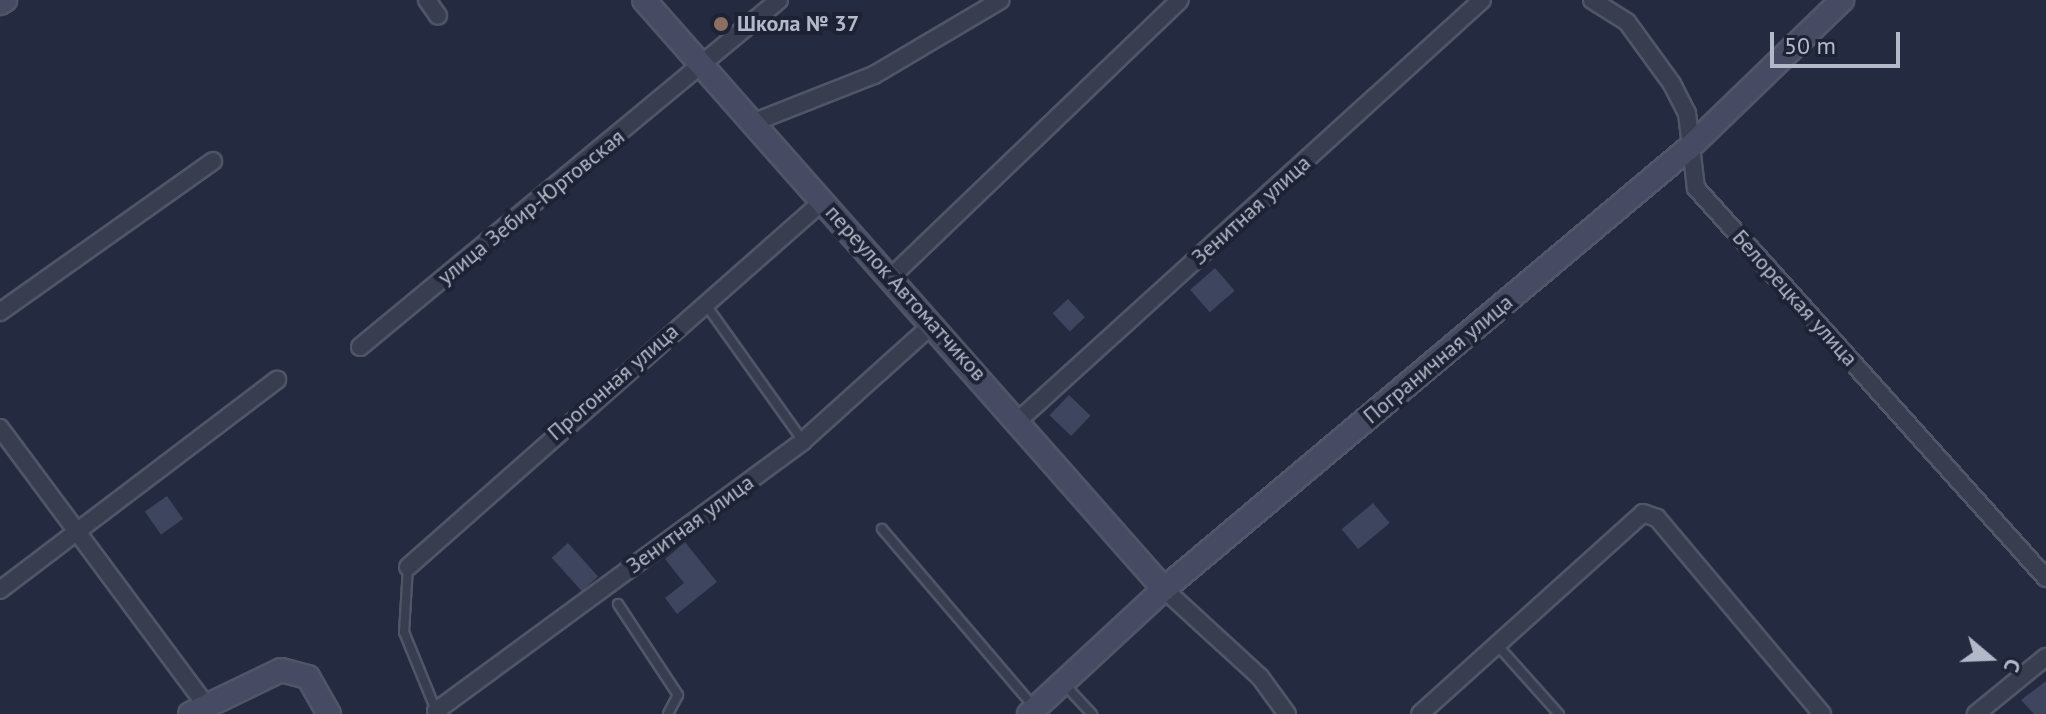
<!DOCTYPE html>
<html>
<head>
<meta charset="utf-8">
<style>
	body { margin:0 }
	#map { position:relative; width:2046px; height:714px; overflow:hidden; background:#242a40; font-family:"PT Sans",sans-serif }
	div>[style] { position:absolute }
	.building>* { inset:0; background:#3e455e; transform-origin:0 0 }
	.roads { filter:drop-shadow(2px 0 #505567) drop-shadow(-2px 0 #505567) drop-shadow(0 2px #505567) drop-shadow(0 -2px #505567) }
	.lane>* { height:8px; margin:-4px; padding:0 4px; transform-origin:4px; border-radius:4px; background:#383d4f }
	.street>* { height:16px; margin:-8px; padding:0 8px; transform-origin:8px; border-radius:8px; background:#383d4f }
	.secondary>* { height:22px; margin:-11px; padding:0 11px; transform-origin:11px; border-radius:11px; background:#464b63 }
	.dots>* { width:22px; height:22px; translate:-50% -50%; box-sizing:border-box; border:4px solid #1d2234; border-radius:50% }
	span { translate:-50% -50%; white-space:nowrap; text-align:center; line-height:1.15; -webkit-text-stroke:8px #1d2234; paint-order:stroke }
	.poi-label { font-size:22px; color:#b4b9ca; font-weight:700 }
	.left { translate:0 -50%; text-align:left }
	.street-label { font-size:22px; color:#b4b9ca }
	.north { position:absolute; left:1950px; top:618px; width:80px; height:80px; -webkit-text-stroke:6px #1d2234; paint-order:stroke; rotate:109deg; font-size:22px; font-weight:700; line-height:32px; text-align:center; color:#b4b9ca }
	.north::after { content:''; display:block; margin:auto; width:28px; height:36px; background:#b4b9ca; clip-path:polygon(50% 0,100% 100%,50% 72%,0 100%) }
	.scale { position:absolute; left:1770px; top:32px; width:130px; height:36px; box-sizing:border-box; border:4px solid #b4b9ca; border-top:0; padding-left:10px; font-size:24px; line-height:28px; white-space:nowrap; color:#b4b9ca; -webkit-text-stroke:6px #1d2234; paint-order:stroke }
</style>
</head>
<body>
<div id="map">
	<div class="building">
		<div style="left:1215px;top:268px;width:30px;height:33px;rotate:49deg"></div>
		<div style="left:1068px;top:299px;width:25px;height:21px;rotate:47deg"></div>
		<div style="left:1069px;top:395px;width:30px;height:28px;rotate:44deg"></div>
		<div style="left:167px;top:496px;width:28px;height:27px;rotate:55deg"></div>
		<div style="left:1373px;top:503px;width:26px;height:41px;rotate:50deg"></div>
		<div style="clip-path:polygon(685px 542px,717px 582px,677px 614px,665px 598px,684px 583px,665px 559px)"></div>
		<div style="left:568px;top:543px;width:45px;height:22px;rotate:48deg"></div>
		<div style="clip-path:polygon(2046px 681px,2046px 714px,2034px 714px,2021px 700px)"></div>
	</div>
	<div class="roads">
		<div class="lane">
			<div style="left:706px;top:305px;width:167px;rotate:54.5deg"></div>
			<div style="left:882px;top:529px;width:235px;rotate:49.5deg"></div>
			<div style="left:408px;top:567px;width:65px;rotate:93.5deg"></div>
			<div style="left:404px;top:632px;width:87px;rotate:67.8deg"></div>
			<div style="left:618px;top:604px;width:109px;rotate:56.6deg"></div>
			<div style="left:678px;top:695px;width:21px;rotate:118deg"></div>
			<div style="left:1499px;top:647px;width:90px;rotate:48.2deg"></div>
			<div style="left:1064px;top:684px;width:41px;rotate:47deg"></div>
		</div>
		<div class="street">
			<div style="left:427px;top:0;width:19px;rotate:55deg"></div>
			<div style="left:1592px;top:0;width:41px;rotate:32.2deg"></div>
			<div style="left:1627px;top:22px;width:77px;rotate:54deg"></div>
			<div style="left:1672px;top:84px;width:33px;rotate:63deg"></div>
			<div style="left:1687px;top:113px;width:76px;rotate:83.2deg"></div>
			<div style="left:1696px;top:188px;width:524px;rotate:48.09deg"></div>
			<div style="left:752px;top:123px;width:131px;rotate:-21.5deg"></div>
			<div style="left:874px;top:75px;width:147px;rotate:-30.6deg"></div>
			<div style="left:891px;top:277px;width:400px;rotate:-43.8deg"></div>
			<div style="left:0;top:312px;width:261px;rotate:-35.3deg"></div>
			<div style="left:360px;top:347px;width:544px;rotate:-39.63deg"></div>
			<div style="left:1019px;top:420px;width:625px;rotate:-42.21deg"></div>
			<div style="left:0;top:428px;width:342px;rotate:53.4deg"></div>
			<div style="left:408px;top:567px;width:553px;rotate:-41.41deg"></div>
			<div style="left:1164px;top:589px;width:130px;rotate:42.5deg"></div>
			<div style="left:1260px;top:677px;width:46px;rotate:53.9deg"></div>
			<div style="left:0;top:590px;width:348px;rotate:-37.2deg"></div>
			<div style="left:436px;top:711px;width:456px;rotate:-36.3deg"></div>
			<div style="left:803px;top:441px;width:175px;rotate:-42deg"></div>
			<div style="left:1420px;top:714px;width:300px;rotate:-42deg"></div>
			<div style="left:1643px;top:513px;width:15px;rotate:20deg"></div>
			<div style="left:1657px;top:518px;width:256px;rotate:49.9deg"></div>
			<div style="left:1976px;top:714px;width:90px;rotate:-39.2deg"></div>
		</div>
		<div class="secondary">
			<div style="left:644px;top:0;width:786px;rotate:48.56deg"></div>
			<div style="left:0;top:3px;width:6px;rotate:-31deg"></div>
			<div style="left:190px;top:714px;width:101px;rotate:-25.8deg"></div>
			<div style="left:281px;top:670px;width:28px;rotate:15deg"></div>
			<div style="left:308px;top:677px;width:43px;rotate:60.4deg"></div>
			<div style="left:1029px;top:714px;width:184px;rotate:-42.8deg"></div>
			<div style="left:1164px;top:589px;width:686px;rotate:-40.03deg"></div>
			<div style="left:1689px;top:148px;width:213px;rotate:-44deg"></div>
		</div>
	</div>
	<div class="dots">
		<div style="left:721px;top:24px;background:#8d6e63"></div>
	</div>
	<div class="poi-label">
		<span class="left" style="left:737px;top:24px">Школа № 37</span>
	</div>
	<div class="street-label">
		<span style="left:531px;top:207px;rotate:-39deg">улица Зебир-Юртовская</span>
		<span style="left:1251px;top:210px;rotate:-42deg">Зенитная улица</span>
		<span style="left:906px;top:293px;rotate:48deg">переулок Автоматчиков</span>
		<span style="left:1795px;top:298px;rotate:48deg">Белорецкая улица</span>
		<span style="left:1438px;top:359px;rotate:-40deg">Пограничная улица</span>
		<span style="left:613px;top:382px;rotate:-41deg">Прогонная улица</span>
		<span style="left:690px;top:524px;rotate:-36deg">Зенитная улица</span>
	</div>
	<div class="north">С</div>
	<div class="scale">50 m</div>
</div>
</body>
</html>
